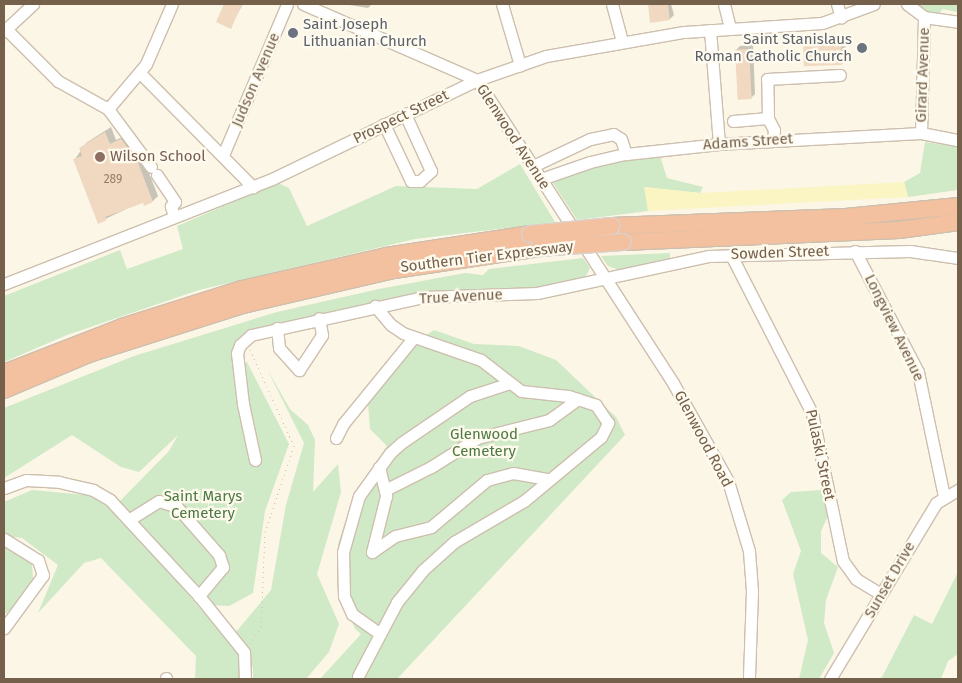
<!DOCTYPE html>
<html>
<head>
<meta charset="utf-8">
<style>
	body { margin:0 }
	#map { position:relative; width:962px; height:683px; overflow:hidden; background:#fcf6e7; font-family:"Fira Sans",sans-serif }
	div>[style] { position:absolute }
	.green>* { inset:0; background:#d0e9c6 }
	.sand>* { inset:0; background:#faf5c3 }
	.shadow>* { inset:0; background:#0003 }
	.building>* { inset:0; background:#f0d9c0; transform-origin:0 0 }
	.path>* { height:1px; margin-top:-0.5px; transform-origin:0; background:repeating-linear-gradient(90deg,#d5bda3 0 1px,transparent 0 5px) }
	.roads { filter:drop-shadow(1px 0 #cdbfae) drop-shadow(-1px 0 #cdbfae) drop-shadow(0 1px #cdbfae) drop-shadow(0 -1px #cdbfae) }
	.minor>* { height:11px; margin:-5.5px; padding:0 5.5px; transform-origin:5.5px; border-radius:5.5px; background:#fff }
	.highway>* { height:16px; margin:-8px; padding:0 8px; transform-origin:8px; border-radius:8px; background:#f3c1a0 }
	.bridges { filter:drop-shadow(1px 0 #d8d2cd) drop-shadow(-1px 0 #d8d2cd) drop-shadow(0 1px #d8d2cd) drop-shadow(0 -1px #d8d2cd) }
	.highway-bridge>* { height:16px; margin:-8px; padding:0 8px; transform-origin:8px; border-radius:8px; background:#f3c1a0 }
	.dots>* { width:14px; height:14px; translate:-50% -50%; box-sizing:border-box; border:2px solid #fefaed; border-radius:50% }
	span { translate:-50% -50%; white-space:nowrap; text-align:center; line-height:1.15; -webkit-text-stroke:4.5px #fefaed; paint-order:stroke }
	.number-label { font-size:12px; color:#947e69 }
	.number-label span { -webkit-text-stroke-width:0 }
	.worship-label { font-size:15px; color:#5b616d }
	.left { translate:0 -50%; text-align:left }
	.right { translate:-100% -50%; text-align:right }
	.street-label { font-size:15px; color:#75604c }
	.education-label { font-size:15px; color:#785e54 }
	.park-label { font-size:15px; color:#4d7a44 }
	.frame { position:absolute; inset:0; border:5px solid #75604c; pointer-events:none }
</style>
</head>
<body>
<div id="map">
	<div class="green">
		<div style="clip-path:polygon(913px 4px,958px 4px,958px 12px,942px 9px,939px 16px,918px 10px)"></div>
		<div style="clip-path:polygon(925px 142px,958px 147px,958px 190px,908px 197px,904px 182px,920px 173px)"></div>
		<div style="clip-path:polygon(660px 156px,667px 178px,703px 187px,700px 193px,645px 187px,648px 211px,577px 220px,553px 183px,558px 178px,600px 165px)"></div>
		<div style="clip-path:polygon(520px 164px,555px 222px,415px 239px,199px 290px,67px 335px,4px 362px,4px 296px,120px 250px,127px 269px,183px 249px,177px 226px,278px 183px,289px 188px,307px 226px,396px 186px,477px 189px)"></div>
		<div style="clip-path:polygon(670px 253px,670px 258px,619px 270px,608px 266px,601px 256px)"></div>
		<div style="clip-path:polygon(583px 258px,590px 268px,585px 278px,528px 290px,456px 291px,365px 304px,246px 333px,239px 338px,234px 364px,247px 362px,289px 444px,265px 511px,253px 593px,229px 606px,211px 605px,118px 503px,169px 451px,178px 435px,139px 472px,121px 467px,72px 435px,4px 478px,4px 408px,134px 356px,277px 312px,379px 289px,465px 273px,483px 275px,489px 269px)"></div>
		<div style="clip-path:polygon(434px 330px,474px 344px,519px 346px,556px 360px,616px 417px,625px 435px,397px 679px,320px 679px,361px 634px,355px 629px,337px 586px,338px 544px,354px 494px,387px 446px,370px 429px,368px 403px,412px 345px)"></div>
		<div style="clip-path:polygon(267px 369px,290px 409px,308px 425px,315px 440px,313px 492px,338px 464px,341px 492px,317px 574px,339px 624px,329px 652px,306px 679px,253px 679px,253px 668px,236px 632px,271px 590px,286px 505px,304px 443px)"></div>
		<div style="clip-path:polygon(32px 490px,96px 496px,140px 538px,238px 653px,240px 679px,195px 679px,196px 656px,101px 558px,84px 563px,38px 613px,58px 565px,22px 538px,4px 536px,4px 502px)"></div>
		<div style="clip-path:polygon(823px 490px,828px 516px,821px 531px,821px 553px,838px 567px,826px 600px,824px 623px,834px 653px,819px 679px,799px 679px,808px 640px,793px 574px,801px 551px,782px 500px,791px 492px)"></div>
		<div style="clip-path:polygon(4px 544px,32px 564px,33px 579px,14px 607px,4px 615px)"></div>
		<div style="clip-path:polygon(958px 572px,958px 654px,948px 661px,941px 679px,881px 679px,914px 615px,932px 624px)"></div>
	</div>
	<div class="sand">
		<div style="clip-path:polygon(904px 182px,908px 197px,648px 211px,644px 187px,700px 193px)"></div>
	</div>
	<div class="shadow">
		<div style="clip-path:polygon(225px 4px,243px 4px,230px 27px,217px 22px)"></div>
		<div style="clip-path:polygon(343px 4px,372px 4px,368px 8px)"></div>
		<div style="clip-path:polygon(649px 4px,671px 4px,674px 15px,670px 19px,651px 21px)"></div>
		<div style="clip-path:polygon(845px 39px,846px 60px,842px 64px,805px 44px,809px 40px)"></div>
		<div style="clip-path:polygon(753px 45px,755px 94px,751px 98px,736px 50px,740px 46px)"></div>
		<div style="clip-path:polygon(111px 127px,116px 140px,127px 135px,142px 155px,158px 196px,153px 201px,143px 201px,99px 222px,75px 159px,86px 143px)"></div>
	</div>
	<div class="building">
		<div style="clip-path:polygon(224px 4px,242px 4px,231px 29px,216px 22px)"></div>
		<div style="clip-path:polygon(648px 4px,668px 5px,670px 20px,650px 23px)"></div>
		<div style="left:841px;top:42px;width:23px;height:38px;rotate:88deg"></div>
		<div style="left:749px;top:49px;width:50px;height:14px;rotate:87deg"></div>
		<div style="clip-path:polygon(105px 132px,110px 144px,121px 139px,137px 160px,153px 202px,144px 206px,143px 203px,105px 217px,107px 220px,98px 224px,73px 159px,82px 156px,79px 148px)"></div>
	</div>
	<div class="path">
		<div style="left:250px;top:644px;width:20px;rotate:-57deg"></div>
		<div style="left:261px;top:627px;width:95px;rotate:-87.6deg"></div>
		<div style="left:265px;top:532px;width:91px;rotate:-71.4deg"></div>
		<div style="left:294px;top:446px;width:106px;rotate:-114.6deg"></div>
	</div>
	<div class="roads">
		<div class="minor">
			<div style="left:303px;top:4px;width:190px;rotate:23.6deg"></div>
			<div style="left:477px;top:80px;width:361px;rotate:57.1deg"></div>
			<div style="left:673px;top:383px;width:112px;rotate:60.7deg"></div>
			<div style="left:728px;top:481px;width:73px;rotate:73.3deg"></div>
			<div style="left:749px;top:551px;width:40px;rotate:85.7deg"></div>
			<div style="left:752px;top:591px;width:88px;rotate:92deg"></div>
			<div style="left:502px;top:4px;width:64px;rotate:73.6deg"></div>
			<div style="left:612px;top:4px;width:38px;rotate:75deg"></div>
			<div style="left:724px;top:4px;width:25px;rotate:76deg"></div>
			<div style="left:837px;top:4px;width:14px;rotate:73deg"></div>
			<div style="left:907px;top:4px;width:21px;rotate:37deg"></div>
			<div style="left:924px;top:17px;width:34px;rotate:8deg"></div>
			<div style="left:6px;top:29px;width:74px;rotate:45deg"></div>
			<div style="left:58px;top:81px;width:57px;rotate:29.2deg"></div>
			<div style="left:108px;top:109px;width:59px;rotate:-49.8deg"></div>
			<div style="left:146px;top:64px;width:65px;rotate:-66.6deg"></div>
			<div style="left:710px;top:30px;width:114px;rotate:85.5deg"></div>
			<div style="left:4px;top:31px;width:40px;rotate:-43deg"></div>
			<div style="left:140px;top:73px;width:161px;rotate:45.3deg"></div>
			<div style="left:108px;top:109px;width:72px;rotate:53.4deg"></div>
			<div style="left:733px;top:121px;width:35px;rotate:-5deg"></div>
			<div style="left:384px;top:124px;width:63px;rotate:64.7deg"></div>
			<div style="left:411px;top:181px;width:9px"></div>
			<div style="left:420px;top:181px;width:15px;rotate:-42deg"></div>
			<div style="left:431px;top:171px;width:63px;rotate:-114.5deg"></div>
			<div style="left:921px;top:133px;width:116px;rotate:-88.5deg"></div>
			<div style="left:773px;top:140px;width:10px;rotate:-84deg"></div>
			<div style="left:774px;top:130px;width:13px;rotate:-117deg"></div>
			<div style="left:768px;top:118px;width:39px;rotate:-91deg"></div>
			<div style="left:767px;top:79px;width:73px;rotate:-3.1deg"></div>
			<div style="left:223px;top:155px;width:164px;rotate:-67deg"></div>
			<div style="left:533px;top:166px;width:63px;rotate:-25.3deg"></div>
			<div style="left:590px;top:139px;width:24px;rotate:-12deg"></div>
			<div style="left:613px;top:134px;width:9px;rotate:32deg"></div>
			<div style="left:621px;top:139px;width:16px;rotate:72deg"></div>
			<div style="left:157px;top:175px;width:32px;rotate:56deg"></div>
			<div style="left:175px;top:202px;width:6px;rotate:135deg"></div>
			<div style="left:171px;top:206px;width:11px;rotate:75deg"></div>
			<div style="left:541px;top:179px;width:52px;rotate:-19.1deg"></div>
			<div style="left:590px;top:162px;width:37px;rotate:-13deg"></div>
			<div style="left:626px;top:154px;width:94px;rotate:-6.1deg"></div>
			<div style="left:719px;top:144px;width:202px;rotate:-3.1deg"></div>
			<div style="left:921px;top:133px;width:38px;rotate:11deg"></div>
			<div style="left:855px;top:251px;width:136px;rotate:62.5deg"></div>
			<div style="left:918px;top:372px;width:127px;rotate:78.2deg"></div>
			<div style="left:731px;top:255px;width:178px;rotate:62.9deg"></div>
			<div style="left:812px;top:413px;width:151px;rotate:78.2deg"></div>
			<div style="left:843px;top:561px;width:22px;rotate:54deg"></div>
			<div style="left:856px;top:579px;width:29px;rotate:31deg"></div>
			<div style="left:4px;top:284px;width:288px;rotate:-21.4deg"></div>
			<div style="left:272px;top:179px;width:228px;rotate:-25.8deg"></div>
			<div style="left:477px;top:80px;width:73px;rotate:-19.2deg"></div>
			<div style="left:546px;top:56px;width:140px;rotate:-9.9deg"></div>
			<div style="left:684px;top:32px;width:138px;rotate:-3.7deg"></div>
			<div style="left:822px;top:23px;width:55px;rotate:-20.1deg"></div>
			<div style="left:277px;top:328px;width:20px;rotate:84deg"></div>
			<div style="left:279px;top:348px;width:30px;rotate:48deg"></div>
			<div style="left:299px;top:370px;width:42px;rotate:-56.7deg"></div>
			<div style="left:322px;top:335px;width:17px;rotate:-100deg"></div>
			<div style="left:336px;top:438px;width:16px;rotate:-63deg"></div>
			<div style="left:343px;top:424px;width:112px;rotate:-50.8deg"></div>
			<div style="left:255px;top:460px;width:57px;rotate:-102.1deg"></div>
			<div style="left:243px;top:404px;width:51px;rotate:-96.7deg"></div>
			<div style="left:237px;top:353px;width:9px;rotate:-69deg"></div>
			<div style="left:240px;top:345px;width:15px;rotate:-42deg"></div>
			<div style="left:251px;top:335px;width:177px;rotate:-12.4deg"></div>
			<div style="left:424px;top:297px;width:113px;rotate:-2deg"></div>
			<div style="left:537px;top:293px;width:175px;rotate:-12.2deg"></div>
			<div style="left:708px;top:256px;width:202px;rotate:-1.4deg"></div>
			<div style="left:910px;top:251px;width:49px;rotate:8.3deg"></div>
			<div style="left:379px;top:467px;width:30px;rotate:76deg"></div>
			<div style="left:386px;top:496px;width:58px;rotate:104deg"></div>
			<div style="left:372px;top:552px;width:28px;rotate:-35deg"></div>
			<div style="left:395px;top:536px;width:37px;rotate:-14deg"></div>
			<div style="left:431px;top:527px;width:73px;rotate:-40deg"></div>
			<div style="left:487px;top:480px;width:27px;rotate:-15deg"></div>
			<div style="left:513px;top:473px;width:34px;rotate:10deg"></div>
			<div style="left:4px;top:488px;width:23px;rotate:-20deg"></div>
			<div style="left:26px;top:480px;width:33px;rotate:3deg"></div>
			<div style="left:59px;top:482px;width:35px;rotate:13deg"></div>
			<div style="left:93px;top:490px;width:20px;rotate:30deg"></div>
			<div style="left:110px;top:500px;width:131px;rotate:47.2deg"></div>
			<div style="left:199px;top:596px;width:72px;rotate:51.2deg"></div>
			<div style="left:244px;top:652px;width:27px;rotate:88deg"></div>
			<div style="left:385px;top:490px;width:51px;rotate:-26.6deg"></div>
			<div style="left:431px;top:467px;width:54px;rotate:-32.2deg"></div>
			<div style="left:477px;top:438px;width:74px;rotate:-14deg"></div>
			<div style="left:549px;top:420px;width:36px;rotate:-36deg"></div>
			<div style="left:130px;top:519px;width:34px;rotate:-32deg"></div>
			<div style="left:159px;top:501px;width:19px;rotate:18deg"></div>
			<div style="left:177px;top:507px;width:64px;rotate:48.8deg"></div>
			<div style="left:219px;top:555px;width:13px;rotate:72deg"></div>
			<div style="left:223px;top:567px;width:38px;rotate:130deg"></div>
			<div style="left:4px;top:539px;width:40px;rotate:32deg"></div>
			<div style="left:38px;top:560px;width:16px;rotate:72deg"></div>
			<div style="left:43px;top:575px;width:66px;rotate:126.3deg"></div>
			<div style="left:379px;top:633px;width:33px;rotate:-145deg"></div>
			<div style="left:352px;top:614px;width:20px;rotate:-114deg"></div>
			<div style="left:344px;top:596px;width:44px;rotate:-91.3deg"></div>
			<div style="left:343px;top:552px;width:58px;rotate:-74.1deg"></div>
			<div style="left:359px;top:496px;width:53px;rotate:-54.2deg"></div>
			<div style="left:390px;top:453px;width:15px;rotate:-42deg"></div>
			<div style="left:401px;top:443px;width:83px;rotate:-34.3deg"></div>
			<div style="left:470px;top:396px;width:40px;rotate:-18deg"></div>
			<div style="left:358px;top:676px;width:84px;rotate:-62.2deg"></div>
			<div style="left:397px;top:602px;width:41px;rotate:-50.9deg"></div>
			<div style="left:423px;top:570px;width:42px;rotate:-42.1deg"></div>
			<div style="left:454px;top:542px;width:81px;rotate:-30.4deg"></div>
			<div style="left:524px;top:501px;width:100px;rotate:-39.7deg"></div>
			<div style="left:601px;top:437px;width:16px;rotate:-63deg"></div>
			<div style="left:608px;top:423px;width:22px;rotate:-124deg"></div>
			<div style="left:596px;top:405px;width:29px;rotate:-162deg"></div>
			<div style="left:568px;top:396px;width:47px;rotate:-173.9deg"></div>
			<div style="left:521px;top:391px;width:51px;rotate:-142.2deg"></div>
			<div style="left:481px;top:360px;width:83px;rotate:-160.9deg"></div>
			<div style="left:403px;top:333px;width:14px;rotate:-146deg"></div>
			<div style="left:391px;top:325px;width:25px;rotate:-130deg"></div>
			<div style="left:166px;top:679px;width:1px;rotate:-90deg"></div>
			<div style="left:830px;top:679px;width:205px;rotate:-58.9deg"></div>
			<div style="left:936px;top:503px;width:26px;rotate:-31deg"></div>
		</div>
		<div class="highway">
			<div style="left:612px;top:226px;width:234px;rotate:-2.2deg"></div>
			<div style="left:846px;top:217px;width:113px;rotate:-5.6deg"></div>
			<div style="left:623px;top:242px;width:276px;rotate:-2.5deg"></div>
			<div style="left:899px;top:230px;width:60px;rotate:-7.7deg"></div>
			<div style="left:4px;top:373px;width:127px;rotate:-21.3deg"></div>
			<div style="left:122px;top:327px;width:126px;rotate:-17.6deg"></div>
			<div style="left:242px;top:289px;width:148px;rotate:-12.9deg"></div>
			<div style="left:386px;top:256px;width:146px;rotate:-8.7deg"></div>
			<div style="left:4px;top:390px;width:92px;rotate:-23deg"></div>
			<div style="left:89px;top:354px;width:162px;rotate:-17.7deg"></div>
			<div style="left:243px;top:305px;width:155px;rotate:-13.1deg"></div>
			<div style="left:394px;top:270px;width:147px;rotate:-8.6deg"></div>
		</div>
	</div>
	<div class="bridges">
		<div class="highway-bridge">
			<div style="left:530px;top:234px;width:82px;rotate:-5.6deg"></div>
			<div style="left:539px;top:248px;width:84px;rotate:-4.1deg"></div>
		</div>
	</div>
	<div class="dots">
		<div style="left:293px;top:33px;background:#6b7280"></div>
		<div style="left:862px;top:48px;background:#6b7280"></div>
		<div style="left:100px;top:157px;background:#8d6e63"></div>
	</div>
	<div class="number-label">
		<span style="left:113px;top:180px">289</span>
	</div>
	<div class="worship-label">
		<span class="left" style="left:303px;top:33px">Saint Joseph<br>Lithuanian Church</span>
		<span class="right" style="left:852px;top:48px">Saint Stanislaus<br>Roman Catholic Church</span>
	</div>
	<div class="street-label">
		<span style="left:923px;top:75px;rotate:-88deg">Girard Avenue</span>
		<span style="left:256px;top:80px;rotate:-67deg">Judson Avenue</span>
		<span style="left:401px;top:117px;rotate:-26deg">Prospect Street</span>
		<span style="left:513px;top:137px;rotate:57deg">Glenwood Avenue</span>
		<span style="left:748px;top:142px;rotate:-4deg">Adams Street</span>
		<span style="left:780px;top:253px;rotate:-2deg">Sowden Street</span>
		<span style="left:487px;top:257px;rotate:-7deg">Southern Tier Expressway</span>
		<span style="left:461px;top:297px;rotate:-3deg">True Avenue</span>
		<span style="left:894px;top:328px;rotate:64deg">Longview Avenue</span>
		<span style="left:703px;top:439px;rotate:62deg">Glenwood Road</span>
		<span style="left:820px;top:455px;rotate:78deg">Pulaski Street</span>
		<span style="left:890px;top:580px;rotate:-60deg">Sunset Drive</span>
	</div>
	<div class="education-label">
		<span class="left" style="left:110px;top:157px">Wilson School</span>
	</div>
	<div class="park-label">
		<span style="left:484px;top:443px">Glenwood<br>Cemetery</span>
		<span style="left:203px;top:505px">Saint Marys<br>Cemetery</span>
	</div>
	<div class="frame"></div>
</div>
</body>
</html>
